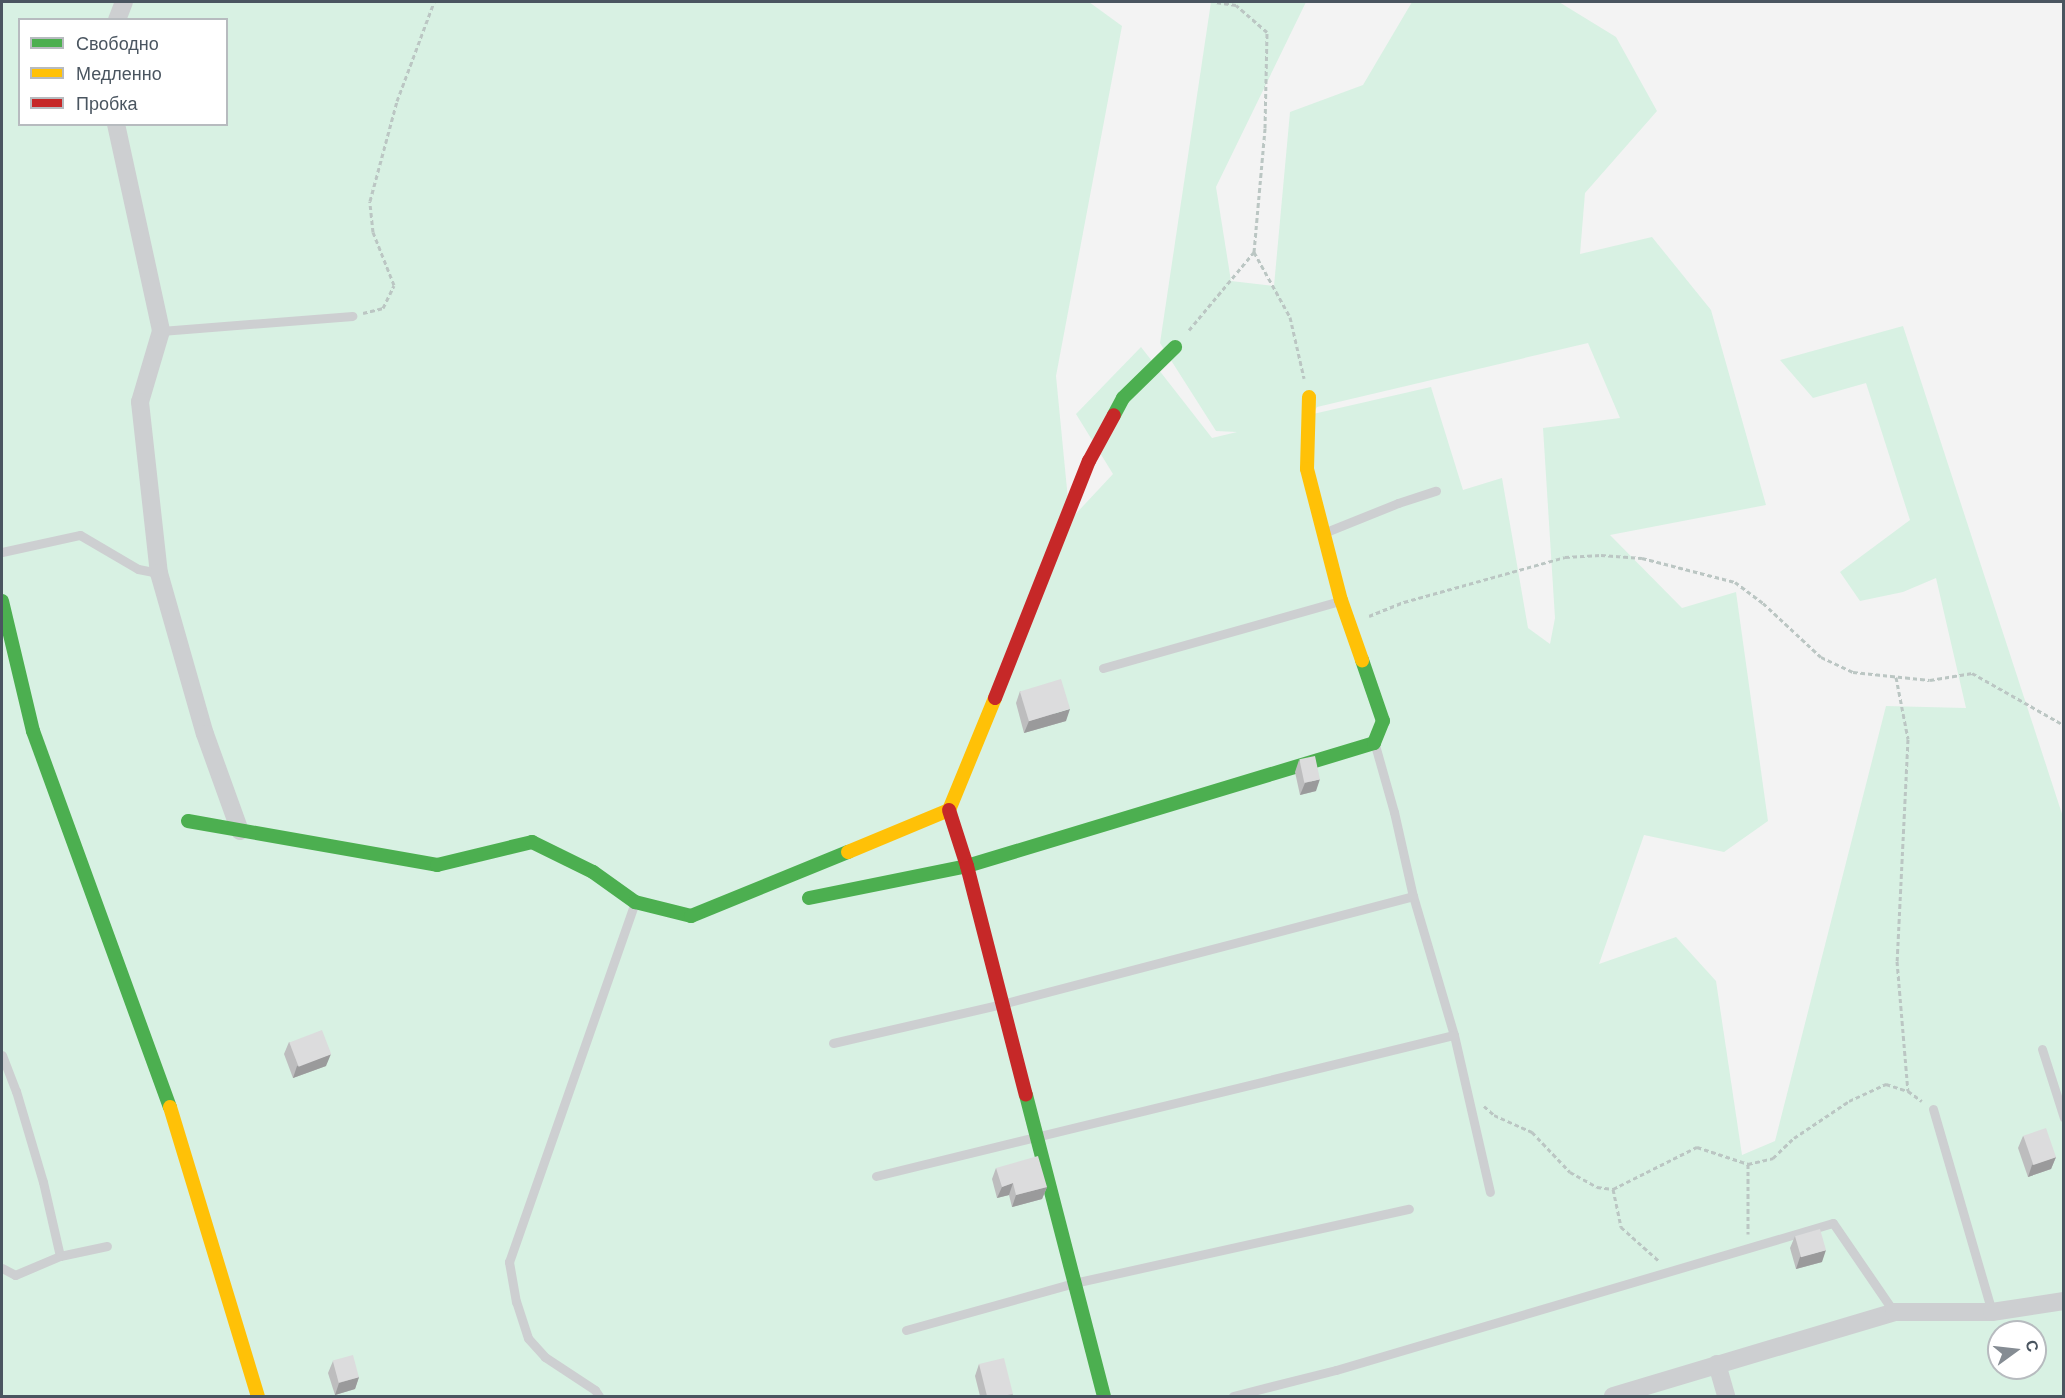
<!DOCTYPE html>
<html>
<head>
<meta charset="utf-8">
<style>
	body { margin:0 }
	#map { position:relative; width:2065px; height:1398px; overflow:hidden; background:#f3f3f3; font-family:Barlow,sans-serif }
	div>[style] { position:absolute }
	.green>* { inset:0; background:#d8f1e3 }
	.path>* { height:3px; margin-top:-1.5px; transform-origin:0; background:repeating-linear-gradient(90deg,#bbc6c3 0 4.5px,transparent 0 7.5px) }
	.lane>* { height:9px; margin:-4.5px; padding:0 4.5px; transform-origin:4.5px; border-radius:4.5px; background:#cdcfd1 }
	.street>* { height:18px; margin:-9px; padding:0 9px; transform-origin:9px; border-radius:9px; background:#cdcfd1 }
	.fast>* { height:14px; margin:-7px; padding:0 7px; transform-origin:7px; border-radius:7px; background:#4caf50 }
	.slow>* { height:14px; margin:-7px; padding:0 7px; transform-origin:7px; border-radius:7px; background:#ffc107 }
	.jam>* { height:14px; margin:-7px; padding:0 7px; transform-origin:7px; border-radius:7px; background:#c62828 }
	.wall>* { inset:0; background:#bdbdbe }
	.shaded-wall>* { inset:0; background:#9a9a9b }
	.building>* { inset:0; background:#dcdcdd; transform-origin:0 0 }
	span { translate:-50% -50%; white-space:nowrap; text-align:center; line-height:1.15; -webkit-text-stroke:6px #fff; paint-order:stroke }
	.frame { position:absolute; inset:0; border:3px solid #4a5560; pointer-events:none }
	.legend { position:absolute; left:18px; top:18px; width:210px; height:108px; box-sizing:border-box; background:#fff; border:2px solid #b7bbbf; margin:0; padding:8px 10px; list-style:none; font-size:18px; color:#4a5560 }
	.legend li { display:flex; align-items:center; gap:12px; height:30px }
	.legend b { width:30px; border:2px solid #b7bbbf }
	.north { position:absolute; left:1987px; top:1320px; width:60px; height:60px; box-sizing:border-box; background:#fff; border:2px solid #b7bbbf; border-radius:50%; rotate:75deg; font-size:16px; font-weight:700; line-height:24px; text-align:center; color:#4a5560 }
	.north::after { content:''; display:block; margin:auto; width:21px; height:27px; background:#858c93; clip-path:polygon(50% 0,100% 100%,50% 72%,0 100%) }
</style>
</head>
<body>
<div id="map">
	<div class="green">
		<div style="clip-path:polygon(evenodd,2px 2px,1089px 2px,1122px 26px,1056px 376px,1070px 520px,1113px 474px,1076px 414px,1141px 347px,1212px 438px,1237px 432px,1216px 431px,1160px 343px,1211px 2px,1306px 2px,1216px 187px,1231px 281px,1274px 286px,1290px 112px,1363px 85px,1412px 2px,1559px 2px,1616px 37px,1657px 111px,1585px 193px,1580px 254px,1652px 237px,1711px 310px,1766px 505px,1610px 535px,1682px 608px,1736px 592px,1768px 821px,1724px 852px,1644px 835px,1599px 964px,1676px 937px,1716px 981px,1742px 1155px,1775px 1141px,1886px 706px,1966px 708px,1936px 578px,1903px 592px,1860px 601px,1840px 572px,1910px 520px,1866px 383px,1813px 398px,1780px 360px,1903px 326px,2063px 817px,2063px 1396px,2px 1396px,2px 2px,20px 20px,226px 20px,226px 124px,20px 124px,20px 20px,2px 2px,1588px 343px,1620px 418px,1543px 428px,1555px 618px,1550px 644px,1528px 628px,1502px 478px,1463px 490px,1431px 387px,1313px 414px,1317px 407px,1588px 343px,2px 2px,1999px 1332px,2035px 1332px,2035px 1368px,1999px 1368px,1999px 1332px)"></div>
	</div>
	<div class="path">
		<div style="left:1254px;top:252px;width:74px;rotate:61deg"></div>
		<div style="left:1290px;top:317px;width:63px;rotate:77.1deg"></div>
		<div style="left:363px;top:313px;width:21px;rotate:-14deg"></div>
		<div style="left:383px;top:308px;width:25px;rotate:-64deg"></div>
		<div style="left:394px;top:285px;width:57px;rotate:-111.6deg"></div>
		<div style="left:373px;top:232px;width:31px;rotate:-96deg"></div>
		<div style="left:370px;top:201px;width:104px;rotate:-74.9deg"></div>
		<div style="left:397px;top:101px;width:106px;rotate:-69.5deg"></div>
		<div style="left:1189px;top:330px;width:102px;rotate:-50.2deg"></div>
		<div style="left:1254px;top:252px;width:124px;rotate:-84.9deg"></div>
		<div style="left:1265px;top:128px;width:96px;rotate:-88.8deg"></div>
		<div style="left:1267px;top:32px;width:41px;rotate:-138.9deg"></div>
		<div style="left:1236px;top:5px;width:21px;rotate:-172deg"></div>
		<div style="left:1369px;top:616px;width:38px;rotate:-22deg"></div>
		<div style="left:1404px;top:602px;width:167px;rotate:-15.6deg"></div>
		<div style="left:1565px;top:557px;width:36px;rotate:-3deg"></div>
		<div style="left:1601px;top:555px;width:41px;rotate:4.2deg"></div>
		<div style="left:1642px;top:558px;width:96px;rotate:14.5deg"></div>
		<div style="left:1735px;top:582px;width:35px;rotate:37deg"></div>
		<div style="left:1763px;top:603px;width:79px;rotate:43deg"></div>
		<div style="left:1821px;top:657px;width:35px;rotate:25deg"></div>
		<div style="left:1853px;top:672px;width:77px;rotate:5.9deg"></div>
		<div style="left:1930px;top:680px;width:43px;rotate:-9.5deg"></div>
		<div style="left:1972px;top:673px;width:106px;rotate:29.5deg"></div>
		<div style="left:1896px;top:677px;width:63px;rotate:79deg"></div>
		<div style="left:1908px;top:739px;width:222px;rotate:92.8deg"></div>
		<div style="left:1897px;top:961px;width:130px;rotate:85.2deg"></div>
		<div style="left:1484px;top:1106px;width:13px;rotate:42deg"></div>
		<div style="left:1494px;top:1115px;width:42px;rotate:24.1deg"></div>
		<div style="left:1532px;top:1132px;width:55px;rotate:46.5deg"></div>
		<div style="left:1570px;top:1172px;width:31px;rotate:29deg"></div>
		<div style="left:1597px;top:1187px;width:16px;rotate:7deg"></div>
		<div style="left:1613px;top:1189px;width:94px;rotate:-26.6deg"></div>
		<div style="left:1697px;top:1147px;width:54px;rotate:18.4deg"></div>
		<div style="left:1748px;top:1164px;width:26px;rotate:-13deg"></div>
		<div style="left:1773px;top:1158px;width:29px;rotate:-44deg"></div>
		<div style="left:1794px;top:1138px;width:66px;rotate:-33.9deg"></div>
		<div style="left:1849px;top:1101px;width:41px;rotate:-24.7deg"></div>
		<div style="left:1886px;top:1084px;width:23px;rotate:18deg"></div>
		<div style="left:1908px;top:1091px;width:17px;rotate:36deg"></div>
		<div style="left:1748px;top:1164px;width:70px;rotate:90deg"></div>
		<div style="left:1613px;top:1189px;width:39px;rotate:78deg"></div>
		<div style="left:1621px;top:1227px;width:50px;rotate:41.7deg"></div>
	</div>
	<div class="lane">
		<div style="left:161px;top:331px;width:192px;rotate:-4.5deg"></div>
		<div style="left:1326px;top:532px;width:78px;rotate:-21.9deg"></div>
		<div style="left:1398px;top:503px;width:40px;rotate:-18deg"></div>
		<div style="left:2px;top:552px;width:80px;rotate:-12.3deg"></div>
		<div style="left:80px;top:535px;width:67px;rotate:30.4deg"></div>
		<div style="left:138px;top:569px;width:21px;rotate:11deg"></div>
		<div style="left:1103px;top:668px;width:245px;rotate:-15.8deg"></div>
		<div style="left:1375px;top:745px;width:70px;rotate:74.2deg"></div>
		<div style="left:1394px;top:812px;width:86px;rotate:77.3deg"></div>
		<div style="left:1413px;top:896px;width:145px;rotate:73.6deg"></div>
		<div style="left:1454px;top:1035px;width:161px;rotate:77.1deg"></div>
		<div style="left:833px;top:1043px;width:173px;rotate:-13deg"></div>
		<div style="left:1002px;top:1004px;width:425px;rotate:-14.7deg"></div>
		<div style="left:2042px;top:1049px;width:72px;rotate:72.3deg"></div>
		<div style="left:2px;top:1055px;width:39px;rotate:69deg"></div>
		<div style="left:16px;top:1091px;width:95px;rotate:73.5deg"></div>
		<div style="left:43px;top:1182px;width:76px;rotate:77.1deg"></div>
		<div style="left:1933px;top:1109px;width:211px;rotate:73.8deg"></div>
		<div style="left:876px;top:1176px;width:595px;rotate:-13.71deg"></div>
		<div style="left:2px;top:1268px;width:15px;rotate:28deg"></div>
		<div style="left:15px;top:1275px;width:49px;rotate:-22.9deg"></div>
		<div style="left:60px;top:1256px;width:48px;rotate:-12deg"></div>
		<div style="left:906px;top:1330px;width:174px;rotate:-15.6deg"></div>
		<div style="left:1074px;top:1283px;width:343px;rotate:-12.5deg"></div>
		<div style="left:599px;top:1396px;width:7px;rotate:-124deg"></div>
		<div style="left:595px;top:1390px;width:60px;rotate:-146.6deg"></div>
		<div style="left:545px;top:1357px;width:25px;rotate:-132deg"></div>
		<div style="left:528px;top:1338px;width:38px;rotate:-108deg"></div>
		<div style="left:516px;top:1302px;width:41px;rotate:-99.9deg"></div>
		<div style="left:509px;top:1262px;width:380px;rotate:-70.7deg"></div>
		<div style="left:1233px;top:1396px;width:106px;rotate:-14.2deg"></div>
		<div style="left:1336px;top:1370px;width:518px;rotate:-16.48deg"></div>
		<div style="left:1833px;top:1223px;width:108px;rotate:55.6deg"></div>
	</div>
	<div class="street">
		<div style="left:117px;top:20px;width:19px;rotate:-69deg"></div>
		<div style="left:116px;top:124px;width:212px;rotate:77.7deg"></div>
		<div style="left:161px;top:331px;width:74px;rotate:106.5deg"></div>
		<div style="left:140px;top:402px;width:172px;rotate:83.7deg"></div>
		<div style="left:159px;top:573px;width:167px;rotate:74.1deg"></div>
		<div style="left:205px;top:734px;width:103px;rotate:70.2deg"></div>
		<div style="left:1717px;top:1364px;width:33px;rotate:74deg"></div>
		<div style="left:1613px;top:1396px;width:293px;rotate:-16.6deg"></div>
		<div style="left:1894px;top:1312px;width:98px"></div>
		<div style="left:1992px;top:1312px;width:73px;rotate:-8.7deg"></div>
	</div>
	<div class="fast">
		<div style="left:1114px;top:415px;width:19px;rotate:-62deg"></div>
		<div style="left:1123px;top:398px;width:73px;rotate:-44.4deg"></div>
		<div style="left:2px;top:601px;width:134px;rotate:76.6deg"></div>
		<div style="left:33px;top:731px;width:400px;rotate:70deg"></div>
		<div style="left:188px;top:821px;width:253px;rotate:10deg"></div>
		<div style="left:437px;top:865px;width:98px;rotate:-13.6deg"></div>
		<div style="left:532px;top:842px;width:68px;rotate:26.2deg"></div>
		<div style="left:593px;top:872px;width:52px;rotate:35.5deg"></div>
		<div style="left:635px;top:902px;width:58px;rotate:14deg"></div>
		<div style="left:691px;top:916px;width:170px;rotate:-22.2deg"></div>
		<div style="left:809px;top:898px;width:161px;rotate:-11.4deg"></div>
		<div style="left:967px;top:866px;width:425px;rotate:-16.8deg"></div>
		<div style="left:1374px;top:743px;width:24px;rotate:-68deg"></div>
		<div style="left:1383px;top:721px;width:65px;rotate:-109deg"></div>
		<div style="left:1026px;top:1095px;width:311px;rotate:75.5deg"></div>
	</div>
	<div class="slow">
		<div style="left:1309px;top:397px;width:72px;rotate:91.6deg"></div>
		<div style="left:1307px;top:469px;width:135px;rotate:75.5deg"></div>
		<div style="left:1341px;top:600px;width:64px;rotate:70.7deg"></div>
		<div style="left:848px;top:852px;width:109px;rotate:-22.6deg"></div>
		<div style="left:949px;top:810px;width:121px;rotate:-67.7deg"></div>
		<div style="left:170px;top:1107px;width:302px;rotate:73.1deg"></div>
	</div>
	<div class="jam">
		<div style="left:995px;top:698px;width:255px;rotate:-68.4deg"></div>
		<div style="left:1089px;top:461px;width:52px;rotate:-61.5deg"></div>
		<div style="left:949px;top:810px;width:59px;rotate:72.2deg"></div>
		<div style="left:967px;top:866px;width:236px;rotate:75.6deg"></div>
	</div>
	<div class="wall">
		<div style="clip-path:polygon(1020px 691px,1066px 721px,1024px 733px,1016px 703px)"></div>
		<div style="clip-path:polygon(1299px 760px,1316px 791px,1300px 795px,1295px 772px)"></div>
		<div style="clip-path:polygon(289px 1042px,326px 1066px,293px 1078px,284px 1054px)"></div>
		<div style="clip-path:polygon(2023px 1136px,2056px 1157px,2051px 1169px,2028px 1177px,2018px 1148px)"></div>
		<div style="clip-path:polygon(996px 1168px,1047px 1187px,1042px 1199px,1012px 1207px,1009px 1195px,997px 1198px,992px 1179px)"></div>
		<div style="clip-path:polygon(1795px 1236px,1822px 1262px,1796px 1269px,1790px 1248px)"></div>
		<div style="clip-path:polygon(333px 1361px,359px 1377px,355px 1389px,335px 1395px,328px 1373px)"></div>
		<div style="clip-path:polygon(979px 1364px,1013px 1394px,1012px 1396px,980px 1396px,975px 1376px)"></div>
	</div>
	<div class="shaded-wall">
		<div style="clip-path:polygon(1070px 709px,1066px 721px,1024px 733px,1029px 721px)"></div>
		<div style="clip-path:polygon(1320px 779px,1316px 791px,1300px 795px,1305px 783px)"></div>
		<div style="clip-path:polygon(331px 1054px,326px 1066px,293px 1078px,297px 1066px)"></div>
		<div style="clip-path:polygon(2056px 1157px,2051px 1169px,2028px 1177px,2032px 1165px)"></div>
		<div style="clip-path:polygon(1013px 1183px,1009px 1195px,997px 1198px,1002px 1187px)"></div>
		<div style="clip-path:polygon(1047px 1187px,1042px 1199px,1012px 1207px,1016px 1195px)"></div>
		<div style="clip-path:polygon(1826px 1250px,1822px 1262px,1796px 1269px,1800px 1257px)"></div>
		<div style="clip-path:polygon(359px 1377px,355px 1389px,335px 1395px,339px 1383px)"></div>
	</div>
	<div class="building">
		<div style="left:1061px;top:679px;width:31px;height:43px;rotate:73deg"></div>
		<div style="left:1315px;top:756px;width:24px;height:16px;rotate:78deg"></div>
		<div style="left:322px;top:1030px;width:26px;height:35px;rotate:69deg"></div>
		<div style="left:2046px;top:1128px;width:31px;height:24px;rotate:71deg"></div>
		<div style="clip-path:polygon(1038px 1156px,1047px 1187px,1016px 1195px,1013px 1183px,1002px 1187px,996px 1168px)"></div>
		<div style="left:1820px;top:1229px;width:22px;height:26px;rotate:74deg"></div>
		<div style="left:353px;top:1355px;width:23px;height:21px;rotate:75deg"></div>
		<div style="clip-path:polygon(1004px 1358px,1013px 1394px,1002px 1396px,987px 1396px,979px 1364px)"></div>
	</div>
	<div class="frame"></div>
	<ul class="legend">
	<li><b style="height:8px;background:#4caf50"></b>Свободно</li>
	<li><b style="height:8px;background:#ffc107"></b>Медленно</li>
	<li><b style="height:8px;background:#c62828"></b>Пробка</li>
	</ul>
	<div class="north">С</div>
</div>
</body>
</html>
